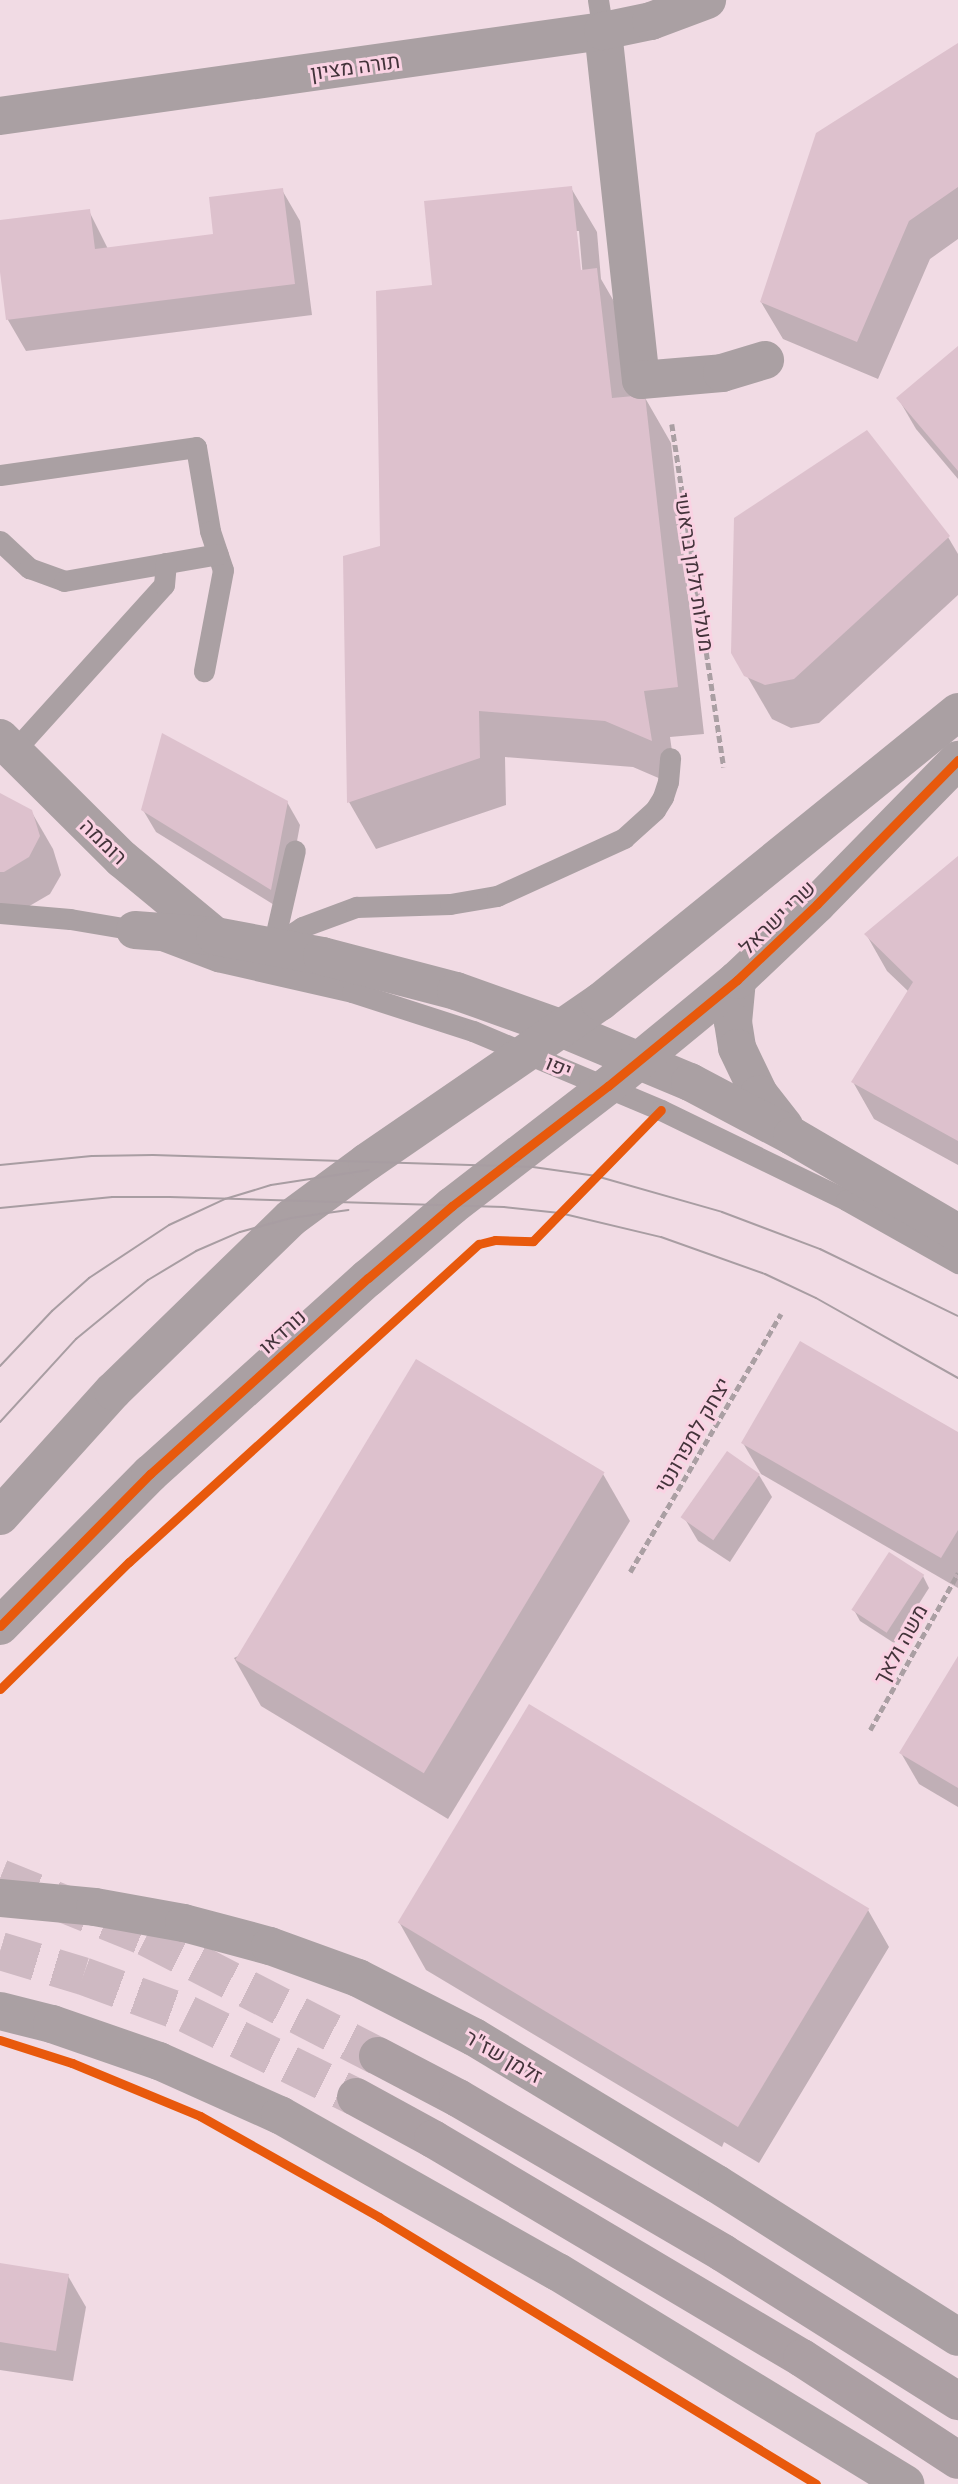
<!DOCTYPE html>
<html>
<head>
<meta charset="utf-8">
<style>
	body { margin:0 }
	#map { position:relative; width:958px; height:2484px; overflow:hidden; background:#f1dbe4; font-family:Ubuntu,Heebo,sans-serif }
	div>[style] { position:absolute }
	.shadow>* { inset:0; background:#0003 }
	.building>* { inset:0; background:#ddc1cd; transform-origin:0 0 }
	.secondary-tunnel>* { height:38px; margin-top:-19px; transform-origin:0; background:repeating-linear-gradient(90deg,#ceb9c2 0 38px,transparent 0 57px) }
	.path>* { height:4.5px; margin-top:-2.25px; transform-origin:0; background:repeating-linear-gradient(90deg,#aa9fa3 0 7px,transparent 0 10.5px) }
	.service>* { height:21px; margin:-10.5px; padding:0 10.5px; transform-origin:10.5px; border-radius:10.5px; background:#aaa0a3 }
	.minor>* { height:38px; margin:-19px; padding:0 19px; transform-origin:19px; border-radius:19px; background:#aaa0a3 }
	.tertiary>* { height:38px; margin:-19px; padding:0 19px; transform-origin:19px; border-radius:19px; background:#aaa0a3 }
	.secondary>* { height:38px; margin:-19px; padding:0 19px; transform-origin:19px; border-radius:19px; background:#ab9fa3 }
	.tram>* { height:2px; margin:-1px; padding:0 1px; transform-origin:1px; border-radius:1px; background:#a89da2 }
	.cycleway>* { height:9px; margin:-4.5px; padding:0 4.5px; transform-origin:4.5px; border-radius:4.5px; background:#e8590c }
	span { translate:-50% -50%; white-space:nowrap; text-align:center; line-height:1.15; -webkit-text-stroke:6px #fad2e3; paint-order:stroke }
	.street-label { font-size:21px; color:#43333a }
</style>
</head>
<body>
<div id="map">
	<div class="shadow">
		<div style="clip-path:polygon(958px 45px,958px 239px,930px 259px,878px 379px,783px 339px,761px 302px)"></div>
		<div style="clip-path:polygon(evenodd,571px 188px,597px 232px,601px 279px,623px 317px,644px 396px,671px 443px,704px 734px,670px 737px,677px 786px,633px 767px,505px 757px,506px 805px,376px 849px,349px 802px,345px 558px,382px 547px,434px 287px,571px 188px,575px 231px,579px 231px,583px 278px,580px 279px,575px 231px)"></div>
		<div style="clip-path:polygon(282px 190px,300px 221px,312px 315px,26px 351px,8px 320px,0 258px,0 222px,89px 211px,108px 249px,215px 235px)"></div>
		<div style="clip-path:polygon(958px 348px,958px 479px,916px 429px,898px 398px)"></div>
		<div style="clip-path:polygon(948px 537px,958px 554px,958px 595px,819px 723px,791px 728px,772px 719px,733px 652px)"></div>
		<div style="clip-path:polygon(0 795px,31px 811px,53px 849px,61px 875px,50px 894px,26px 908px,0 909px)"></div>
		<div style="clip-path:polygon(287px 802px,300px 825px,284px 911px,156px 832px,143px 810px)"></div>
		<div style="clip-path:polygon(958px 858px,958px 1165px,874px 1119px,853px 1082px,909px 992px,887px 971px,866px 934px)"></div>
		<div style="clip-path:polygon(958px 1434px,958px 1588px,761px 1474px,743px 1443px)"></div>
		<div style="clip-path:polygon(603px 1474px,630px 1521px,448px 1819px,261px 1706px,234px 1658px)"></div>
		<div style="clip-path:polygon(759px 1475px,772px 1497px,730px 1562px,698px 1541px,685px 1519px)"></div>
		<div style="clip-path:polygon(923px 1576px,929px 1588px,894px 1643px,860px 1621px,854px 1610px)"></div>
		<div style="clip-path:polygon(958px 1659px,958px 1807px,919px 1784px,901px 1753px)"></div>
		<div style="clip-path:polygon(868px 1910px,889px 1947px,759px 2163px,724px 2142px,722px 2147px,426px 1970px,399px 1922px)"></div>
		<div style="clip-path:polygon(0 2265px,68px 2276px,86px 2307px,73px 2381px,0 2370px)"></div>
	</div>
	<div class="building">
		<div style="clip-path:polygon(958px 43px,958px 187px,909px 221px,857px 342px,760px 302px,816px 133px)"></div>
		<div style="clip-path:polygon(572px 186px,581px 270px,597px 268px,612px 398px,645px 395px,678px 687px,644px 691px,652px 741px,605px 721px,479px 711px,480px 758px,347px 803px,343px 556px,380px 546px,376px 291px,432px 285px,424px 201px)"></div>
		<div style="clip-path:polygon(283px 188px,295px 284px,6px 320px,0 272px,0 220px,90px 209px,95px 249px,213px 234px,209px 197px)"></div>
		<div style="clip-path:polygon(958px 346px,958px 471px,896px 398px)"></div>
		<div style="clip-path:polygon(867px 430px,950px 536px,794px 679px,765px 685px,744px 676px,731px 653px,734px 518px)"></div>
		<div style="clip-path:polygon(162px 733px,288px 801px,271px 890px,141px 810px)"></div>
		<div style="clip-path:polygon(0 793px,32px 810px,40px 836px,29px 857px,4px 872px,0 872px)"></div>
		<div style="clip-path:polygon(958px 856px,958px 1141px,851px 1082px,913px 982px,864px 934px)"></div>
		<div style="clip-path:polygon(800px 1341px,958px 1432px,958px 1530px,941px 1558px,741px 1443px)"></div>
		<div style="left:416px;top:1359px;width:220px;height:351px;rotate:31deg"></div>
		<div style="left:727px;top:1451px;width:40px;height:81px;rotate:35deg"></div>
		<div style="left:889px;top:1552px;width:42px;height:69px;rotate:33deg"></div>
		<div style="clip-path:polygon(958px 1656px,958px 1788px,899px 1753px)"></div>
		<div style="left:529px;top:1704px;width:397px;height:255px;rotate:31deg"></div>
		<div style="clip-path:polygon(0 2263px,69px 2274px,56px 2351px,0 2342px)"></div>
	</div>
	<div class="secondary-tunnel">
		<div style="left:0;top:1878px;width:157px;rotate:22deg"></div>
		<div style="left:146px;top:1937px;width:261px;rotate:27.2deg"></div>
		<div style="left:0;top:1951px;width:87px;rotate:16.8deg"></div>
		<div style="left:83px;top:1976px;width:111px;rotate:20.1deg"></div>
		<div style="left:187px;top:2014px;width:188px;rotate:26.2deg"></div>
	</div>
	<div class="path">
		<div style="left:672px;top:424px;width:347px;rotate:81.4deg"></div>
		<div style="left:630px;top:1572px;width:299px;rotate:-59.7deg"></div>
		<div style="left:870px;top:1730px;width:180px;rotate:-60.7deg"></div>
	</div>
	<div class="service">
		<div style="left:598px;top:0;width:31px;rotate:81deg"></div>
		<div style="left:0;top:475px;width:198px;rotate:-8.1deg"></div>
		<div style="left:196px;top:447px;width:85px;rotate:80.5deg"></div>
		<div style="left:210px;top:531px;width:41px;rotate:71.6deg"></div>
		<div style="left:223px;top:570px;width:103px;rotate:100.7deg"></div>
		<div style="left:0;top:541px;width:40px;rotate:43deg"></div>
		<div style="left:29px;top:568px;width:37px;rotate:20deg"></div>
		<div style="left:64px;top:581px;width:156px;rotate:-9.9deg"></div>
		<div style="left:13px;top:752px;width:225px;rotate:-47.9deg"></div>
		<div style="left:164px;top:585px;width:22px;rotate:-85deg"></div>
		<div style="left:0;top:913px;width:70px;rotate:4.9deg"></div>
		<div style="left:70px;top:919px;width:66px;rotate:9.6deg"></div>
		<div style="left:135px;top:930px;width:88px;rotate:20.7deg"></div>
		<div style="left:217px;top:961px;width:139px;rotate:12.9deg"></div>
		<div style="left:352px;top:992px;width:127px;rotate:17.9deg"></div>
		<div style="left:473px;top:1031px;width:204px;rotate:22.8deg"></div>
		<div style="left:661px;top:1110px;width:206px;rotate:25.9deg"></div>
		<div style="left:846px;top:1200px;width:129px;rotate:29.4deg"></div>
		<div style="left:273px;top:946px;width:35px;rotate:-33deg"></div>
		<div style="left:302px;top:927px;width:58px;rotate:-20.3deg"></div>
		<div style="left:356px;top:907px;width:94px;rotate:-1.8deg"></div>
		<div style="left:450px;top:904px;width:48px;rotate:-9.7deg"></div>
		<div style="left:497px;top:896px;width:140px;rotate:-24.5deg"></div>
		<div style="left:624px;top:838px;width:42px;rotate:-42.1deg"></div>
		<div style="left:655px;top:810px;width:15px;rotate:-58deg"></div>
		<div style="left:663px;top:797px;width:16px;rotate:-72deg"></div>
		<div style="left:668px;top:782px;width:24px;rotate:-85deg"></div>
		<div style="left:273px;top:946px;width:98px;rotate:-77.1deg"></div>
	</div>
	<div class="minor">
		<div style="left:603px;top:31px;width:351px;rotate:83.8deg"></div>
		<div style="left:641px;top:380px;width:81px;rotate:-4.9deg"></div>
		<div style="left:722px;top:373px;width:45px;rotate:-16.8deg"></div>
		<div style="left:0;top:116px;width:609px;rotate:-8.02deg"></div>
		<div style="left:603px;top:31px;width:49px;rotate:-11.8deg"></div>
		<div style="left:651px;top:21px;width:60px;rotate:-20.6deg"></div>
		<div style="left:0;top:738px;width:172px;rotate:44.8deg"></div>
		<div style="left:122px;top:859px;width:121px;rotate:39.6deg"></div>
		<div style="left:135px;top:930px;width:80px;rotate:4.3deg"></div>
		<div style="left:215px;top:936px;width:109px;rotate:10.6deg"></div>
		<div style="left:322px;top:956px;width:138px;rotate:14.6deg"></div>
		<div style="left:456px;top:991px;width:114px;rotate:19.6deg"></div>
	</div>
	<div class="tertiary">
		<div style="left:737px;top:980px;width:42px;rotate:95.4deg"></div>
		<div style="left:733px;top:1022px;width:26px;rotate:81deg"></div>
		<div style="left:737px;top:1048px;width:51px;rotate:64.4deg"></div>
		<div style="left:759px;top:1094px;width:41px;rotate:52deg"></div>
		<div style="left:563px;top:1029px;width:138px;rotate:22.7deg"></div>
		<div style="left:690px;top:1082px;width:115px;rotate:27.9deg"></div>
		<div style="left:792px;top:1136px;width:192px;rotate:30.3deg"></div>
		<div style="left:0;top:1516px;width:169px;rotate:-47.9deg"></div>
		<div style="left:113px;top:1391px;width:248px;rotate:-44.2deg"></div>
		<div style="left:291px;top:1218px;width:94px;rotate:-36.4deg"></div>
		<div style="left:367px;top:1162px;width:283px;rotate:-34.5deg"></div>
		<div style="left:600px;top:1002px;width:461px;rotate:-39deg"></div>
		<div style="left:0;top:1626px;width:214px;rotate:-45.4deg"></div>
		<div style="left:150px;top:1474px;width:293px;rotate:-42deg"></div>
		<div style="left:368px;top:1278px;width:111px;rotate:-40.6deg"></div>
		<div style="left:452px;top:1206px;width:197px;rotate:-37.6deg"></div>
		<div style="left:608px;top:1086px;width:167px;rotate:-39.4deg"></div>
		<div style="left:737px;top:980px;width:110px;rotate:-43.5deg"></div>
		<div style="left:817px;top:904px;width:202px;rotate:-45.6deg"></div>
		<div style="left:0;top:1898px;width:95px;rotate:5.4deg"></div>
		<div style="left:95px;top:1907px;width:90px;rotate:10.2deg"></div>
		<div style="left:184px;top:1923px;width:89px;rotate:15deg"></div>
		<div style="left:270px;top:1946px;width:94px;rotate:20deg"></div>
		<div style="left:358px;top:1978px;width:130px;rotate:27deg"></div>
		<div style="left:474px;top:2037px;width:284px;rotate:31.2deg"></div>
		<div style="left:717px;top:2184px;width:285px;rotate:32.4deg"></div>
		<div style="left:0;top:2011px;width:54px;rotate:14deg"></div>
		<div style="left:52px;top:2024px;width:113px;rotate:19.1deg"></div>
		<div style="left:159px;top:2061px;width:133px;rotate:24.1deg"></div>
		<div style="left:280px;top:2115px;width:319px;rotate:29.5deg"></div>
		<div style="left:558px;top:2272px;width:407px;rotate:31.4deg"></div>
	</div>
	<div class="secondary">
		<div style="left:378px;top:2056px;width:90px;rotate:27.7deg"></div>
		<div style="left:458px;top:2098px;width:307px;rotate:30.3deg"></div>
		<div style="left:723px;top:2253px;width:278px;rotate:32.2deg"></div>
		<div style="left:356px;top:2097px;width:88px;rotate:28.6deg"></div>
		<div style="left:433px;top:2139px;width:429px;rotate:30.7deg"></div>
		<div style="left:802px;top:2358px;width:186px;rotate:33.2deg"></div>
	</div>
	<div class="tram">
		<div style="left:0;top:1165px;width:92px;rotate:-5.6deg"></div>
		<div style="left:92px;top:1156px;width:61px;rotate:-0.9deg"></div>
		<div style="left:153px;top:1155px;width:380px;rotate:1.8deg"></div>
		<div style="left:533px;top:1167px;width:64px;rotate:8.1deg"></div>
		<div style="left:596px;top:1176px;width:131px;rotate:15.9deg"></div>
		<div style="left:722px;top:1212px;width:105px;rotate:20.7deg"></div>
		<div style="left:820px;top:1249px;width:153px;rotate:25.9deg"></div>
		<div style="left:0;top:1208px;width:113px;rotate:-5.6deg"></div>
		<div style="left:112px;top:1197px;width:58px"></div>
		<div style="left:170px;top:1197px;width:334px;rotate:1.7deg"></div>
		<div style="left:504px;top:1207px;width:56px;rotate:6.1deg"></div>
		<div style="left:560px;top:1213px;width:104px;rotate:13.4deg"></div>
		<div style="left:661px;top:1237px;width:110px;rotate:19.6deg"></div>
		<div style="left:765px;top:1274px;width:56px;rotate:25.2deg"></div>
		<div style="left:816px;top:1298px;width:163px;rotate:29.4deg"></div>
		<div style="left:0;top:1366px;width:76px;rotate:-46.6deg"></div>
		<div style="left:52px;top:1311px;width:50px;rotate:-41.7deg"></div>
		<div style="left:89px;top:1278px;width:96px;rotate:-33.5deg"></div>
		<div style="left:169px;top:1225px;width:62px;rotate:-24.9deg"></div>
		<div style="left:225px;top:1199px;width:48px;rotate:-16.9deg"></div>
		<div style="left:271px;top:1185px;width:99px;rotate:-8.7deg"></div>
		<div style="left:0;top:1422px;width:113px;rotate:-47.5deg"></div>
		<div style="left:76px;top:1339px;width:93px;rotate:-39.3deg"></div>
		<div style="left:148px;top:1280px;width:56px;rotate:-31.1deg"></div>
		<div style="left:196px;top:1251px;width:48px;rotate:-23.4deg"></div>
		<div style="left:240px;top:1232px;width:53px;rotate:-15.4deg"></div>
		<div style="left:291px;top:1218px;width:58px;rotate:-8deg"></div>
	</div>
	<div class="cycleway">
		<div style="left:0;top:1626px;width:214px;rotate:-45.4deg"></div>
		<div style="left:150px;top:1474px;width:293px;rotate:-42deg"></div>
		<div style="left:368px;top:1278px;width:111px;rotate:-40.6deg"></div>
		<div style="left:452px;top:1206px;width:197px;rotate:-37.6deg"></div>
		<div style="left:608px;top:1086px;width:167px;rotate:-39.4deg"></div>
		<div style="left:737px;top:980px;width:110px;rotate:-43.5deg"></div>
		<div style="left:817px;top:904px;width:202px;rotate:-45.6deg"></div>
		<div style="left:0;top:1689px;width:181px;rotate:-44.6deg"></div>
		<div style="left:129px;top:1562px;width:473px;rotate:-42.3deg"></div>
		<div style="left:479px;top:1244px;width:16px;rotate:-14deg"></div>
		<div style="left:495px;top:1240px;width:38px;rotate:2deg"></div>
		<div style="left:533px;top:1241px;width:183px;rotate:-45.7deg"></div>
		<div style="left:0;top:2040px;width:76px;rotate:17.7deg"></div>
		<div style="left:72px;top:2063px;width:139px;rotate:22.5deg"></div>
		<div style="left:200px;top:2116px;width:206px;rotate:29.4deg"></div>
		<div style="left:379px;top:2217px;width:512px;rotate:31.42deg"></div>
	</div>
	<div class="street-label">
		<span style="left:355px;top:66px;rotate:-8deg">תורה מציון</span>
		<span style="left:695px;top:572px;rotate:81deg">מעלות זלמן בראשי</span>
		<span style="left:104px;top:841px;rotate:44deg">רוממה</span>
		<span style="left:777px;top:917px;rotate:-44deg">שרי ישראל</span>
		<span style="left:559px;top:1066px;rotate:23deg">יפו</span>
		<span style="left:282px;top:1331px;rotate:-42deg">נורדאו</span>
		<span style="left:692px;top:1435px;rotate:-60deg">יצחק למפרונטי</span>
		<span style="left:900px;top:1644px;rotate:-61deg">משה ולאך</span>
		<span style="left:504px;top:2056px;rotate:30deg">זלמן שז"ר</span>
	</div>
</div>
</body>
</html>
